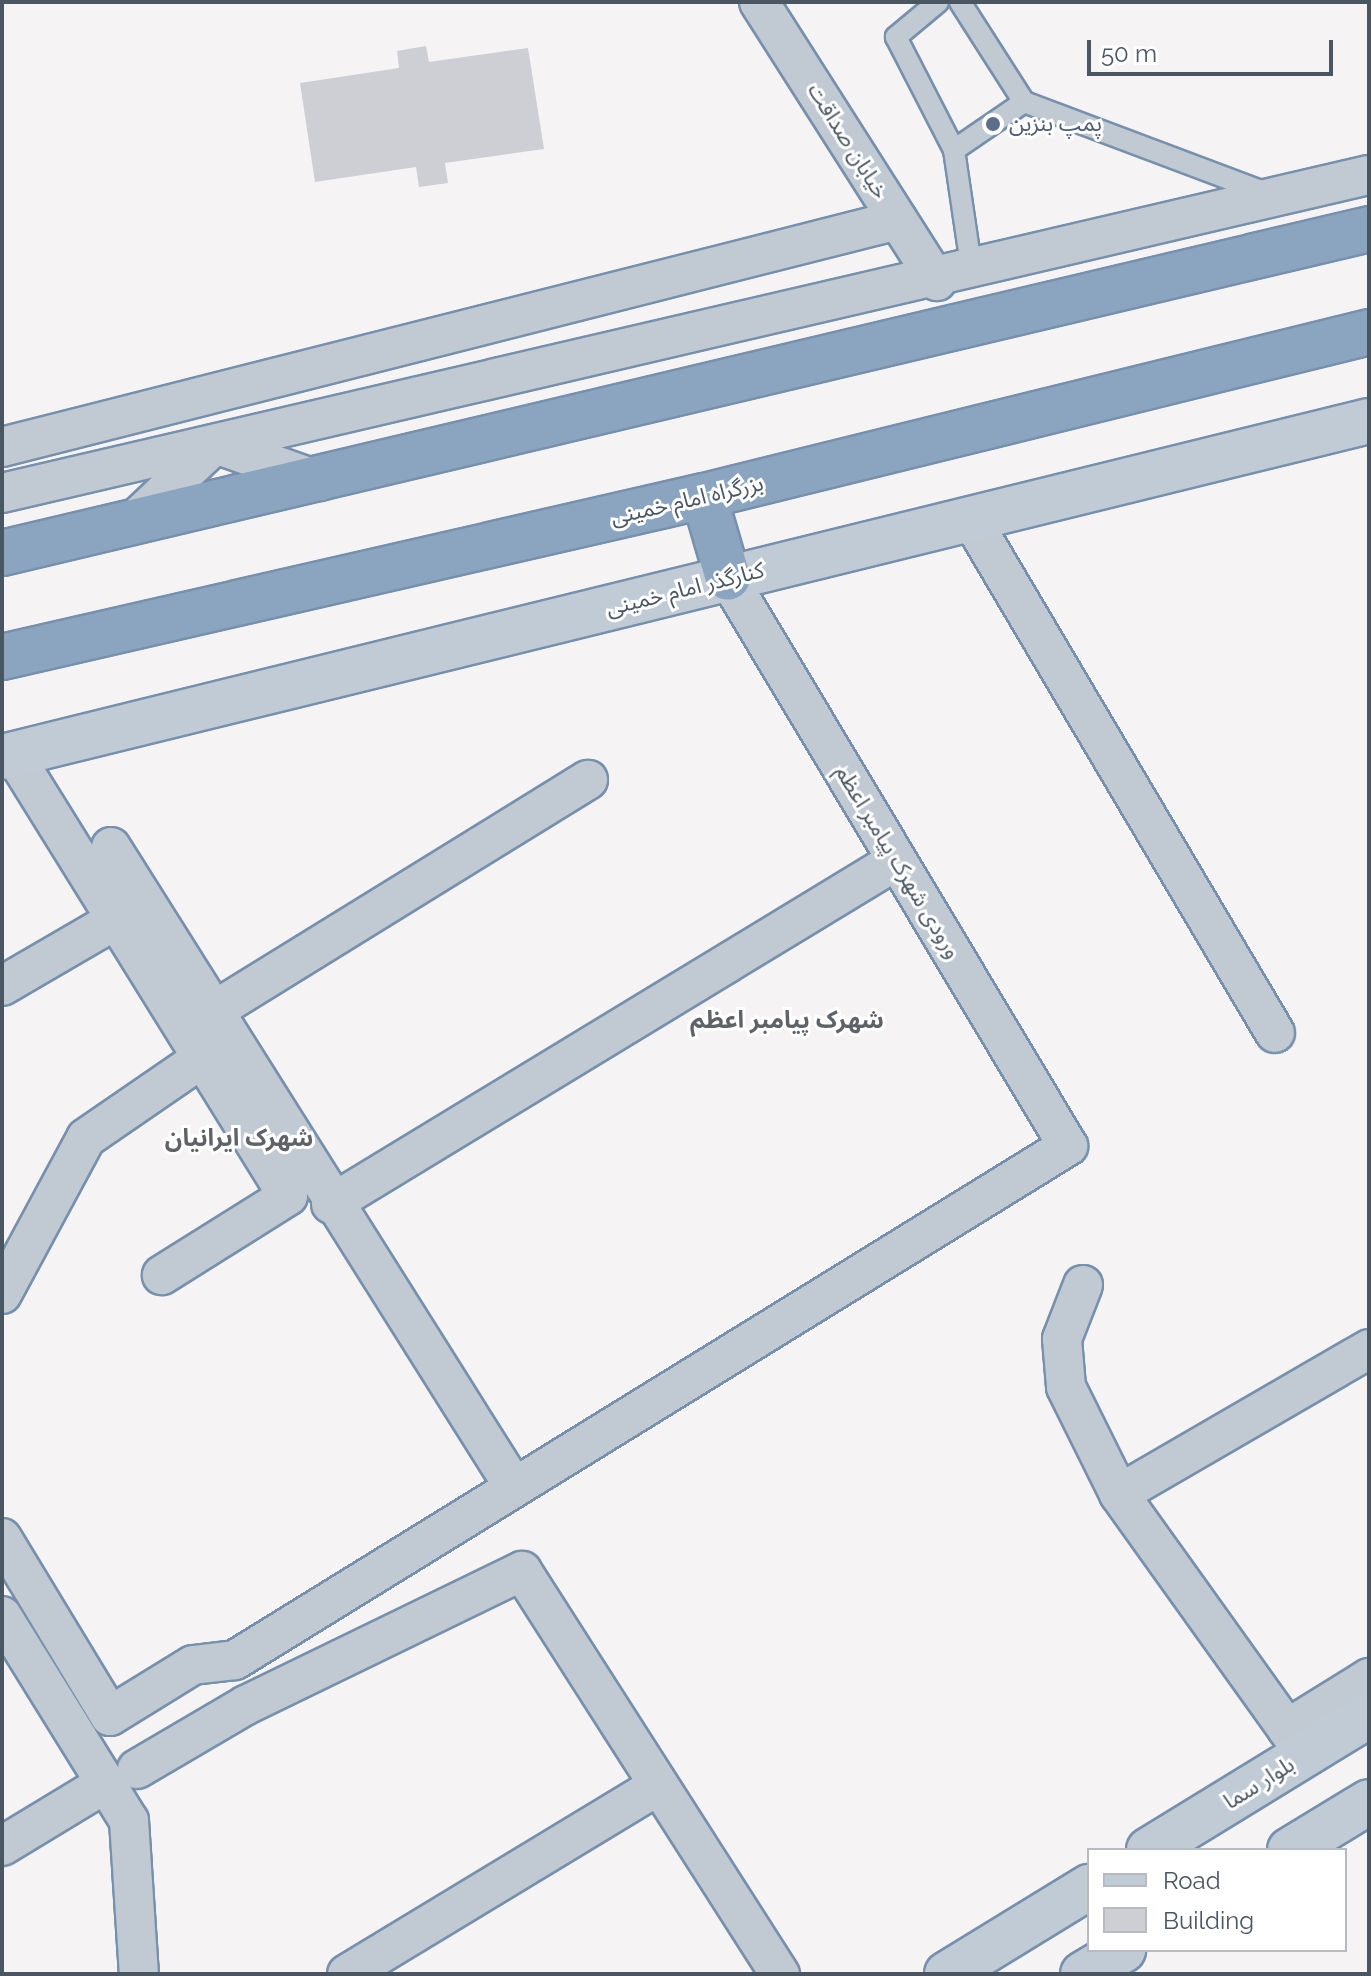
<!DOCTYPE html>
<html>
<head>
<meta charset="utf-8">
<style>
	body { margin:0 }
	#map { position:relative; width:1371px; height:1976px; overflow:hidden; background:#f5f3f3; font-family:Raleway,"Noto Sans Arabic",sans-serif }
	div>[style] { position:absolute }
	.building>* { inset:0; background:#cdcfd5 }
	.roads { filter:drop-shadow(2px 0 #7690ad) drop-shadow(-2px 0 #7690ad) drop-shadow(0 2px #7690ad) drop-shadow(0 -2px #7690ad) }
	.lane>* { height:20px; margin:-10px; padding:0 10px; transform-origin:10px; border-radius:10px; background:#c1cad2 }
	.street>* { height:38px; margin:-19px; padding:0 19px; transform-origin:19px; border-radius:19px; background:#c1cad2 }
	.secondary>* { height:44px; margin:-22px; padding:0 22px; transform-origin:22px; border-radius:22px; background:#c1cbd6 }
	.highway>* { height:44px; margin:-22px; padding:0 22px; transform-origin:22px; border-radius:22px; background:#8ba5c1 }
	.dots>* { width:22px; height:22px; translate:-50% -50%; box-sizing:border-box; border:4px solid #fff; border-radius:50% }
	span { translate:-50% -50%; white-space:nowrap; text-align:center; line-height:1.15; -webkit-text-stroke:6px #fff; paint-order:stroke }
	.service-label { font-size:22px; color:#4e5e75 }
	.left { translate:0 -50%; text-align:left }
	.street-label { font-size:22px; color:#4a5661 }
	.neighbourhood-label { font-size:24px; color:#5f6368; font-weight:700 }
	.frame { position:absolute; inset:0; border:4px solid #4a5661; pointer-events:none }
	.legend { position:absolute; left:1087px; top:1848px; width:260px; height:104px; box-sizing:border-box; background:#fff; border:2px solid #b7bbc0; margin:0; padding:10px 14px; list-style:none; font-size:24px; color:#4a5661 }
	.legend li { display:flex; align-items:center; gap:16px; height:40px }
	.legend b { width:40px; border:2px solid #b7bbc0 }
	.scale { position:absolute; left:1087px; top:40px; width:246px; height:36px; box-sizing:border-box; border:4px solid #4a5661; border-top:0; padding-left:10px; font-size:24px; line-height:28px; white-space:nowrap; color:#4a5661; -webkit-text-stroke:6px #fff; paint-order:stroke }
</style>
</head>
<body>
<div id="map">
	<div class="building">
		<div style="clip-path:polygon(426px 46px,429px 62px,528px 48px,544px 149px,445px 163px,448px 183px,419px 187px,416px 167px,315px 182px,300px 83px,399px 68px,397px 51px)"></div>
	</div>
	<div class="roads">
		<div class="lane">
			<div style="left:938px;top:2px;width:55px;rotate:140.2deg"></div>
			<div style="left:896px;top:37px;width:127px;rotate:62.8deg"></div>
			<div style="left:960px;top:2px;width:119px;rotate:57.4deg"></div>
			<div style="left:972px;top:272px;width:123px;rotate:-98.4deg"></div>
			<div style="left:954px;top:150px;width:85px;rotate:-34.4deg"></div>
			<div style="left:1024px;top:102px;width:259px;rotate:20.6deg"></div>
		</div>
		<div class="street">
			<div style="left:759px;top:2px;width:331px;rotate:57.5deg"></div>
			<div style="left:215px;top:444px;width:111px;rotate:19.4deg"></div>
			<div style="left:2px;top:447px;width:924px;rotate:-14.22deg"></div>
			<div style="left:2px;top:493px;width:1404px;rotate:-13.1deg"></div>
			<div style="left:971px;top:519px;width:597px;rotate:59.4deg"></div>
			<div style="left:134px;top:521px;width:109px;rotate:-43.5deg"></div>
			<div style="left:14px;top:755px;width:519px;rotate:58.15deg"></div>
			<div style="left:288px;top:1196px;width:149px;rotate:147.9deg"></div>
			<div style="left:111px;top:847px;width:756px;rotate:57.8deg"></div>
			<div style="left:2px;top:986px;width:135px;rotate:-30.2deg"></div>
			<div style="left:212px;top:1012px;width:442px;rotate:-31.7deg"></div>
			<div style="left:331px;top:1204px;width:662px;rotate:-31.29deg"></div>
			<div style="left:1083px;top:1285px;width:58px;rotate:111.3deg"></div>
			<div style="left:1062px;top:1339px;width:48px;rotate:85.2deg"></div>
			<div style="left:1066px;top:1387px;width:119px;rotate:63.6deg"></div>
			<div style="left:1119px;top:1494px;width:320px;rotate:54.4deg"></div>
			<div style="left:2px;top:1294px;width:177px;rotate:-61.7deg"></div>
			<div style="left:86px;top:1138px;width:143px;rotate:-34.5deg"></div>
			<div style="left:1119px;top:1494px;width:289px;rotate:-30.1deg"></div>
			<div style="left:2px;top:1538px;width:208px;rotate:58.8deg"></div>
			<div style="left:110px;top:1716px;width:97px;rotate:-31.6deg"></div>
			<div style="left:193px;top:1665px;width:42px;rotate:-6.8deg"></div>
			<div style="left:235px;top:1660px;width:979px;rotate:-31.68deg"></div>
			<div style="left:1068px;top:1146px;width:662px;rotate:-120.9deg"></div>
			<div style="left:2px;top:1616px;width:241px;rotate:58.2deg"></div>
			<div style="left:129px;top:1821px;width:153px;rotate:86.3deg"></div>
			<div style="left:1287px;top:1729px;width:97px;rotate:-31.9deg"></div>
			<div style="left:137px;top:1769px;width:126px;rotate:-30.4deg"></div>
			<div style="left:246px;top:1705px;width:307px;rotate:-25.9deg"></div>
			<div style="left:522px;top:1571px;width:479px;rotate:57.4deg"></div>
			<div style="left:2px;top:1846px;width:122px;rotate:-31.2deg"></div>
			<div style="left:347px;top:1974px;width:363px;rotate:-31.2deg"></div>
		</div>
		<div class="secondary">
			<div style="left:2px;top:757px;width:1408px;rotate:-13.81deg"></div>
			<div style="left:1149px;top:1850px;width:258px;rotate:-31.5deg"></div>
			<div style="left:1290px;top:1850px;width:92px;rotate:-31.3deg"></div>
			<div style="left:947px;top:1974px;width:167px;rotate:-31.5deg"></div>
			<div style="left:1083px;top:1974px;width:47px;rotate:-31deg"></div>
		</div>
		<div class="highway">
			<div style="left:704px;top:496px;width:85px;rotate:73.7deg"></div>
			<div style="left:2px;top:553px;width:1405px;rotate:-13.33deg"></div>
			<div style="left:2px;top:657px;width:720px;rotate:-12.92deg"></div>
			<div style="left:704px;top:496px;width:685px;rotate:-13.85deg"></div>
		</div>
	</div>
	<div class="dots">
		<div style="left:993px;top:124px;background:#5c6f8a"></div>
	</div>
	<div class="service-label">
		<span class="left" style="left:1009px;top:124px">پمپ بنزین</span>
	</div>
	<div class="street-label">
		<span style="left:848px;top:141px;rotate:58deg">خیابان صداقت</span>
		<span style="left:687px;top:500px;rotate:-13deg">بزرگراه امام خمینی</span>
		<span style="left:685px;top:589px;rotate:-14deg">کنارگذر امام خمینی</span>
		<span style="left:898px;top:862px;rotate:59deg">ورودی شهرک پیامبر اعظم</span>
		<span style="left:1259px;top:1783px;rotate:-32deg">بلوار سما</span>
	</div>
	<div class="neighbourhood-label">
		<span style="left:787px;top:1020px">شهرک پیامبر اعظم</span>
		<span style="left:239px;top:1138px">شهرک ایرانیان</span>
	</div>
	<div class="frame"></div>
	<ul class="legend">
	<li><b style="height:10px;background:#c1cbd6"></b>Road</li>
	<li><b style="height:22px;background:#cdcfd5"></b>Building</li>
	</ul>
	<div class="scale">50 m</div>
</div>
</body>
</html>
